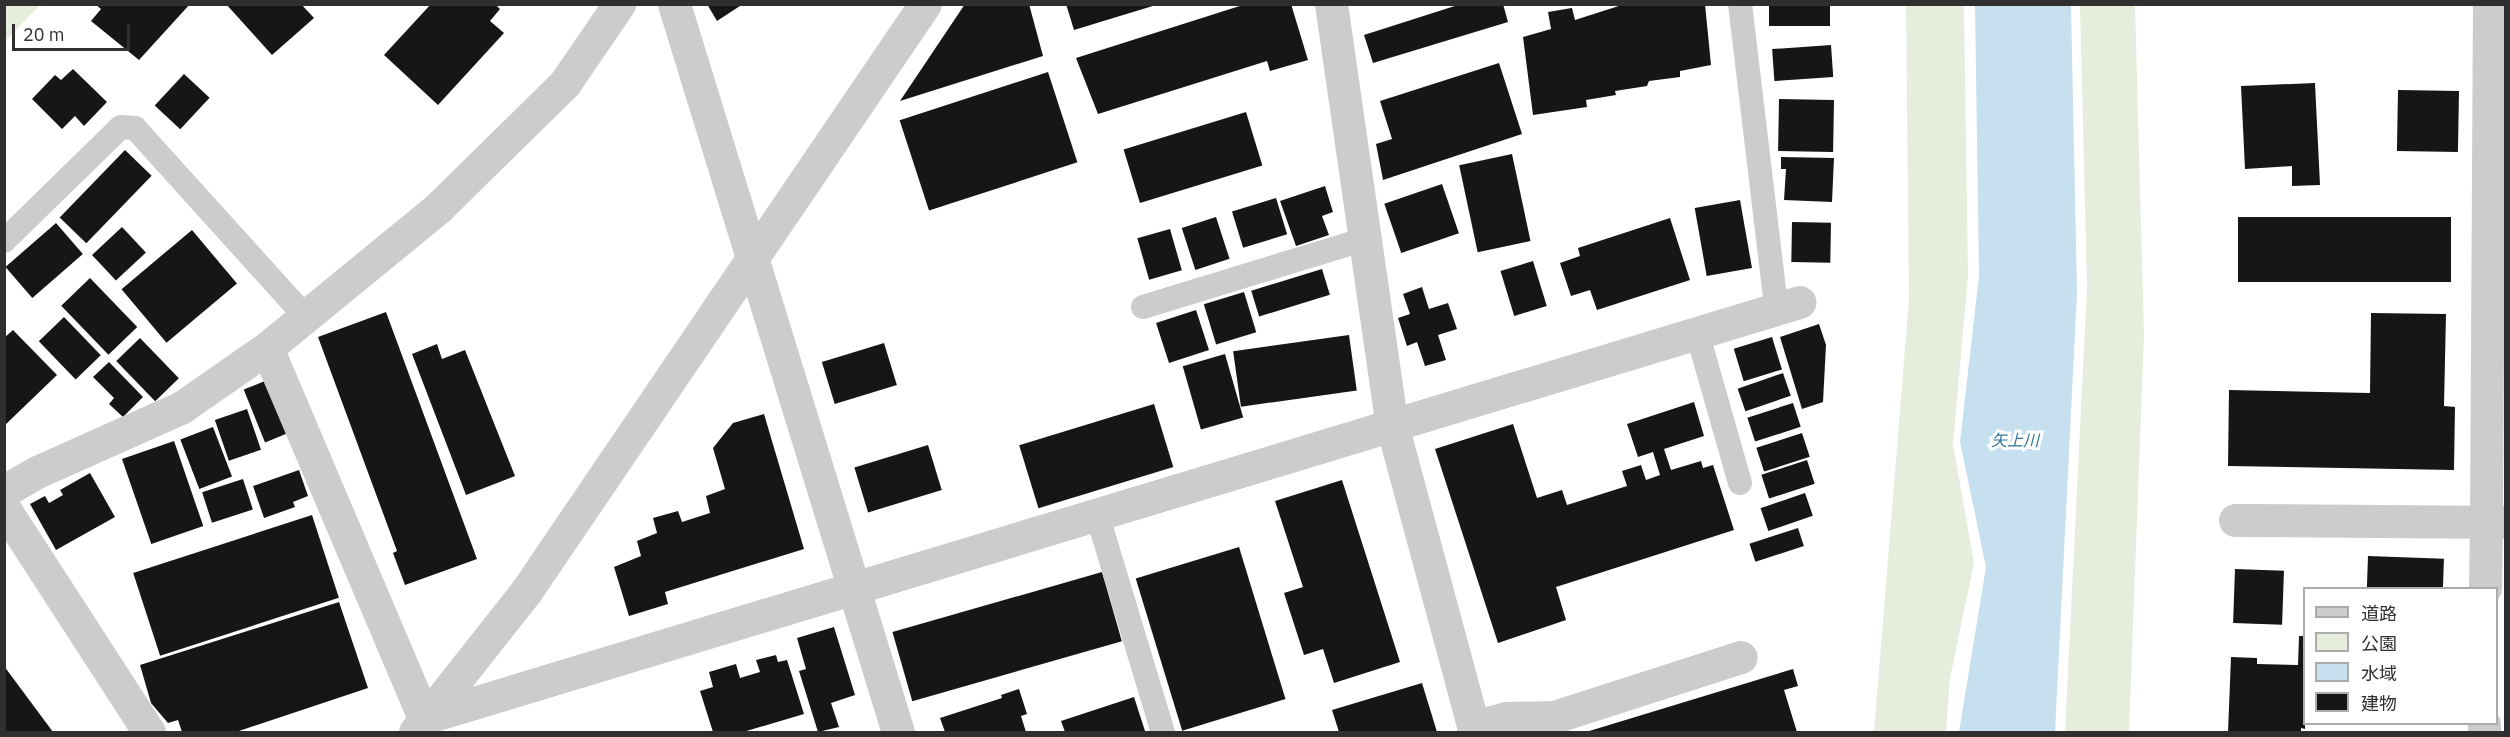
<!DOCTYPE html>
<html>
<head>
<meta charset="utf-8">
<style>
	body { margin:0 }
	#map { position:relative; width:2510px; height:737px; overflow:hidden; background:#fff; font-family:"IBM Plex Sans","Noto Sans JP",sans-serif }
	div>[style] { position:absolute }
	.green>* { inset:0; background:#e6eddc }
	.water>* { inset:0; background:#c6e0ef }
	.building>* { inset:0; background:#161616; transform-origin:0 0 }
	.service>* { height:24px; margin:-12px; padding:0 12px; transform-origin:12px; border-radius:12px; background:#ccc }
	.minor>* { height:33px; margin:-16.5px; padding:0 16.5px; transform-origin:16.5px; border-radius:16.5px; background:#ccc }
	.tertiary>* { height:33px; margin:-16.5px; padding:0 16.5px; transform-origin:16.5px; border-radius:16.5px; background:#ccc }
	span { translate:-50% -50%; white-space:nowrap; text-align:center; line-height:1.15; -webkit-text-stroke:6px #fff; paint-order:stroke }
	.water-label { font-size:16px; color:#357599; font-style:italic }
	.frame { position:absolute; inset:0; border:6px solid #2f2f2f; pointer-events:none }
	.legend { position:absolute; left:2303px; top:587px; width:195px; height:138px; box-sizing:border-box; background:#fff; border:2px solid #acacac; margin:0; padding:8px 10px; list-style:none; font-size:18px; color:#2f2f2f }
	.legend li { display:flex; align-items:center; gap:12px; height:30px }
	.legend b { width:30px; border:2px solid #acacac }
	.scale { position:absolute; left:12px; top:24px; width:118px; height:27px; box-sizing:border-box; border:3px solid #2f2f2f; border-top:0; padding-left:8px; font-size:18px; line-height:21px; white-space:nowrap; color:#2f2f2f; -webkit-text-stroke:4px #fff; paint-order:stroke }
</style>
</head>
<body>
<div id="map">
	<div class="green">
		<div style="clip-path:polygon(5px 4px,40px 5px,5px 41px,4px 5px)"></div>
		<div style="clip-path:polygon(1906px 5px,1964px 5px,1968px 277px,1953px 444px,1974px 563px,1950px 678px,1946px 732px,1874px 732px,1909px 299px)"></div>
		<div style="clip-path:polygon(2080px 5px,2135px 5px,2144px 335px,2129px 732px,2065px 732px,2087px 287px)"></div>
	</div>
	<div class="water">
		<div style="clip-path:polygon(1975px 5px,2071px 5px,2077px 293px,2055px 732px,1959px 732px,1986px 567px,1960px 442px,1979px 276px)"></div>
	</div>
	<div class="building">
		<div style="clip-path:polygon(95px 4px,190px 4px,139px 60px,91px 21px,101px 9px)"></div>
		<div style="clip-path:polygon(226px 4px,301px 4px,314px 18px,272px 55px)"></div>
		<div style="clip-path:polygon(431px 4px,495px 4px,500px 9px,490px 21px,504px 33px,438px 105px,384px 55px)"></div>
		<div style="clip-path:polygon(707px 4px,743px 4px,717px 21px)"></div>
		<div style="clip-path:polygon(965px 4px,1029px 4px,1043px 56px,900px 101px)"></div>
		<div style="clip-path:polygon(1066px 4px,1156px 4px,1156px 5px,1074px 30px)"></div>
		<div style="clip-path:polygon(1246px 4px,1291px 4px,1308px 60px,1270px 71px,1267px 61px,1098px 114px,1076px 58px)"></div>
		<div style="clip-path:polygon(1461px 4px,1503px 4px,1508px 22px,1373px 63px,1364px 35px)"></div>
		<div style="clip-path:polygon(1625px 4px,1705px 4px,1711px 65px,1680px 71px,1680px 77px,1649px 81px,1647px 86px,1615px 91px,1616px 95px,1586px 100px,1587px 107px,1533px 115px,1523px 37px,1551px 29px,1548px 12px,1572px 8px,1575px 20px)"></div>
		<div style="left:1769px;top:4px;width:61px;height:22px"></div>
		<div style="left:1831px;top:45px;width:32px;height:59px;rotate:86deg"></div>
		<div style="clip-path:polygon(1499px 63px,1522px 134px,1383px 180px,1376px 144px,1392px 139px,1380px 101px)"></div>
		<div style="clip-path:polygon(73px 69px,107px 102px,84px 126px,75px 116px,62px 129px,32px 99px,55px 75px,61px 80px)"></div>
		<div style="left:1048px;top:72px;width:95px;height:156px;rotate:72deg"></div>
		<div style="left:184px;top:74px;width:35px;height:43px;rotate:43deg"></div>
		<div style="clip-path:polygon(2315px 83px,2320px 185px,2292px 186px,2292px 166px,2245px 169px,2241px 86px)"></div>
		<div style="left:2398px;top:90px;width:61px;height:61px;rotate:1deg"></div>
		<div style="left:1779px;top:99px;width:55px;height:52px;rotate:1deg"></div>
		<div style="left:1246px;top:112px;width:56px;height:128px;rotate:73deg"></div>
		<div style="left:125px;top:150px;width:37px;height:94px;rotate:44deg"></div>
		<div style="left:1512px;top:154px;width:89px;height:54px;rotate:78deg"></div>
		<div style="clip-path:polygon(1781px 157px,1834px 158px,1832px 202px,1784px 200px,1786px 169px,1781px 169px)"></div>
		<div style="left:1442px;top:184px;width:52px;height:61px;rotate:71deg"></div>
		<div style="clip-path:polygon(1325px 186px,1333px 212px,1322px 216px,1329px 235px,1296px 246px,1280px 201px)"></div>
		<div style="left:1276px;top:198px;width:38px;height:46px;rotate:73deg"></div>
		<div style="left:1740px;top:200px;width:69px;height:46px;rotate:80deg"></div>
		<div style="left:1216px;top:217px;width:44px;height:36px;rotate:72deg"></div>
		<div style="left:2451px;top:217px;width:65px;height:213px;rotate:90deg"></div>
		<div style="clip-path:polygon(1670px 218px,1690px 280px,1597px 310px,1590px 290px,1571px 296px,1560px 263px,1580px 256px,1578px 248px)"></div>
		<div style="left:1792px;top:222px;width:39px;height:40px;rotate:1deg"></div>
		<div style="left:56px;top:223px;width:41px;height:67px;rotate:49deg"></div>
		<div style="left:122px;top:227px;width:35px;height:41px;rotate:47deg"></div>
		<div style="left:1170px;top:229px;width:43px;height:34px;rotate:74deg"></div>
		<div style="left:192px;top:230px;width:70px;height:92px;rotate:50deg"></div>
		<div style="left:1533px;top:261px;width:47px;height:34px;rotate:73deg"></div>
		<div style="left:1322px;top:269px;width:27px;height:74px;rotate:73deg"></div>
		<div style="left:90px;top:278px;width:68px;height:40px;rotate:46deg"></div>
		<div style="clip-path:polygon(1422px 287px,1429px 309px,1448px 303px,1457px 329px,1438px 335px,1446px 360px,1425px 366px,1417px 342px,1407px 346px,1398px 318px,1410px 314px,1403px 294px)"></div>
		<div style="left:1244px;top:292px;width:42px;height:42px;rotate:73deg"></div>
		<div style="left:1196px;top:310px;width:42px;height:42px;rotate:72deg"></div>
		<div style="clip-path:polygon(386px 312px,477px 559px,405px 585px,393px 553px,397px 551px,318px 337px)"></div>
		<div style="clip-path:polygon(2371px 313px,2446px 314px,2444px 406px,2455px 407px,2454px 470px,2228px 466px,2229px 390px,2370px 393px)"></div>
		<div style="left:64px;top:317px;width:53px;height:35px;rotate:46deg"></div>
		<div style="clip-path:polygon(1819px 324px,1826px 345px,1823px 402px,1802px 409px,1780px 337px)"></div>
		<div style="clip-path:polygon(13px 330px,57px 375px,4px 426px,4px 338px)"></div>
		<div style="left:1349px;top:335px;width:56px;height:117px;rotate:82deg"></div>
		<div style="left:1772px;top:337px;width:34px;height:40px;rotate:73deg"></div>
		<div style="left:140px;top:338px;width:56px;height:33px;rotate:46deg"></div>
		<div style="left:884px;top:343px;width:44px;height:65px;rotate:73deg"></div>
		<div style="clip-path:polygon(437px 344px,442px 359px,465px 350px,515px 476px,466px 495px,412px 354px)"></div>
		<div style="left:1225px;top:354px;width:66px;height:44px;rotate:74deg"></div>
		<div style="clip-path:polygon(109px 362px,143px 397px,123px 417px,109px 404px,114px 398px,93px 377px)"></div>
		<div style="left:1783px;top:373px;width:24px;height:48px;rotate:71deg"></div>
		<div style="left:265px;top:381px;width:57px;height:23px;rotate:68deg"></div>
		<div style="clip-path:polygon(1694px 402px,1704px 436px,1664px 449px,1671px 470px,1701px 461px,1703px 468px,1713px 465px,1734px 530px,1556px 587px,1566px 620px,1498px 643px,1435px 449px,1513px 424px,1537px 498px,1562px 490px,1567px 505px,1627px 486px,1622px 471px,1641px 465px,1646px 480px,1660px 475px,1653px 452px,1638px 457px,1627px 424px)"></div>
		<div style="left:1793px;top:403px;width:25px;height:48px;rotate:72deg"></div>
		<div style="left:1154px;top:404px;width:66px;height:141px;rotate:73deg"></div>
		<div style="left:247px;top:409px;width:43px;height:34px;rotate:71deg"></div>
		<div style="clip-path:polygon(764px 414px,804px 549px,665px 592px,668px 604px,629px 616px,614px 567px,641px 556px,637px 541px,657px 533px,653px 518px,678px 511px,682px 522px,710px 513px,706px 496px,725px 489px,713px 448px,733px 423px)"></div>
		<div style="left:213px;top:427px;width:53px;height:35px;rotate:69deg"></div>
		<div style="left:1802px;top:433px;width:25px;height:48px;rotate:72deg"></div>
		<div style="left:174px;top:441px;width:90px;height:55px;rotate:71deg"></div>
		<div style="left:928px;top:445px;width:47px;height:77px;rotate:73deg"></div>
		<div style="left:1807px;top:460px;width:25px;height:48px;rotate:72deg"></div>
		<div style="clip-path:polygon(299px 470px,308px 496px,293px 502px,295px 507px,264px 518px,253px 486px)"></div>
		<div style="clip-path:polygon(90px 473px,115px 517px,56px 550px,30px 504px,45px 496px,49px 503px,63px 495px,60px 490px)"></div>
		<div style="left:243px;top:479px;width:32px;height:43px;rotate:72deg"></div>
		<div style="clip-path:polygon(1342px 480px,1400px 662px,1334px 683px,1323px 649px,1304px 655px,1284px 593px,1303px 587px,1275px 501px)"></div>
		<div style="left:1805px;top:493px;width:24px;height:47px;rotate:71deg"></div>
		<div style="left:312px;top:515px;width:87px;height:188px;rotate:72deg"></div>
		<div style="left:1798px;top:528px;width:19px;height:51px;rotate:72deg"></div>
		<div style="left:1239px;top:547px;width:159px;height:108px;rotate:73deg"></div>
		<div style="left:2368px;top:556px;width:76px;height:32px;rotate:2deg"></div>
		<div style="left:2235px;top:569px;width:49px;height:54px;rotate:2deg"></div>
		<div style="left:1102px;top:572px;width:72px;height:218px;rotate:74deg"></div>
		<div style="clip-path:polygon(339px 602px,368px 688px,236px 732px,182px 732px,178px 720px,168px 723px,151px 703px,140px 665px)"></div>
		<div style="clip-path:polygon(834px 627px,855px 695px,831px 703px,839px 727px,818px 732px,799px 671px,806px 669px,797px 638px)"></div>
		<div style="clip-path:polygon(2299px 636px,2304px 636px,2305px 729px,2301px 728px,2301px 732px,2228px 732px,2231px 657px,2257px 658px,2257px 664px,2298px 665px)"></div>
		<div style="clip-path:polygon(776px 655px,778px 662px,787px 660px,804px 714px,743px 732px,713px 732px,700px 691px,713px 687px,709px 672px,736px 664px,740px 678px,760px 672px,756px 660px)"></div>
		<div style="clip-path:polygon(4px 666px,53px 732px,4px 732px)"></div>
		<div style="clip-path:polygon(1793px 669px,1798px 686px,1784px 690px,1797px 732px,1586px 732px)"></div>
		<div style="clip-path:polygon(1422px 683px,1437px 732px,1339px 732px,1332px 710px)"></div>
		<div style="clip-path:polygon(1019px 689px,1027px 714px,1021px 716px,1026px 732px,945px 732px,940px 718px,1002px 698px,1001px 695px)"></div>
		<div style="clip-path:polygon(1134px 697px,1145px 731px,1065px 732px,1061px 721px)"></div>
	</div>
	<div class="service">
		<div style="left:1740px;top:4px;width:306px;rotate:83.2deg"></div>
		<div style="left:4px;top:241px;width:163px;rotate:-44.3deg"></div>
		<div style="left:121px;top:127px;width:14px;rotate:4deg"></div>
		<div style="left:135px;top:128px;width:253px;rotate:47.9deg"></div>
		<div style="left:1143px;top:307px;width:232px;rotate:-17deg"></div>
		<div style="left:1697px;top:332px;width:157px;rotate:74.1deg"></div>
		<div style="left:1097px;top:514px;width:228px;rotate:73.2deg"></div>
	</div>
	<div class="minor">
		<div style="left:674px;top:4px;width:762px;rotate:72.9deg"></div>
		<div style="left:1331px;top:4px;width:425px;rotate:81.8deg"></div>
		<div style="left:1392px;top:425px;width:318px;rotate:74.9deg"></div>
		<div style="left:267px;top:348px;width:402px;rotate:67deg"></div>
		<div style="left:424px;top:718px;width:1437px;rotate:-16.83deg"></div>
		<div style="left:4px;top:491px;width:38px;rotate:-30deg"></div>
		<div style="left:37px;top:472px;width:159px;rotate:-24.1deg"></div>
		<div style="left:182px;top:407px;width:103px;rotate:-34.8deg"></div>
		<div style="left:267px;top:348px;width:221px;rotate:-39.3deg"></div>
		<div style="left:438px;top:208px;width:178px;rotate:-44.5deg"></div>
		<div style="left:565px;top:83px;width:96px;rotate:-55.6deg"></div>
		<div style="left:4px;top:508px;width:267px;rotate:57.1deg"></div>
		<div style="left:2235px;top:520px;width:271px;rotate:0.4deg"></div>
		<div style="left:2486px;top:521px;width:517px;rotate:-89.67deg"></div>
		<div style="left:1473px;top:727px;width:34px;rotate:-15deg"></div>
		<div style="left:1506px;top:718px;width:48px;rotate:-1.2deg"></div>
		<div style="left:1554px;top:717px;width:196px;rotate:-17.8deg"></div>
	</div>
	<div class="tertiary">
		<div style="left:2485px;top:588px;width:67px;rotate:-89.1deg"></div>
		<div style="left:415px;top:732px;width:181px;rotate:-51.7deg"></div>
		<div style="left:527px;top:590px;width:708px;rotate:-55.82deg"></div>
		<div style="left:2484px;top:732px;width:8px;rotate:-90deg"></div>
	</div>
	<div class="water-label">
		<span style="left:2015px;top:440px">矢上川</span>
	</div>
	<div class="frame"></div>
	<ul class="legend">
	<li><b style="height:8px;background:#ccc"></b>道路</li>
	<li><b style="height:16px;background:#e6eddc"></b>公園</li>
	<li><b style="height:16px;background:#c6e0ef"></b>水域</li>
	<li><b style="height:16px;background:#161616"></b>建物</li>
	</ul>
	<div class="scale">20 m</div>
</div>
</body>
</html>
